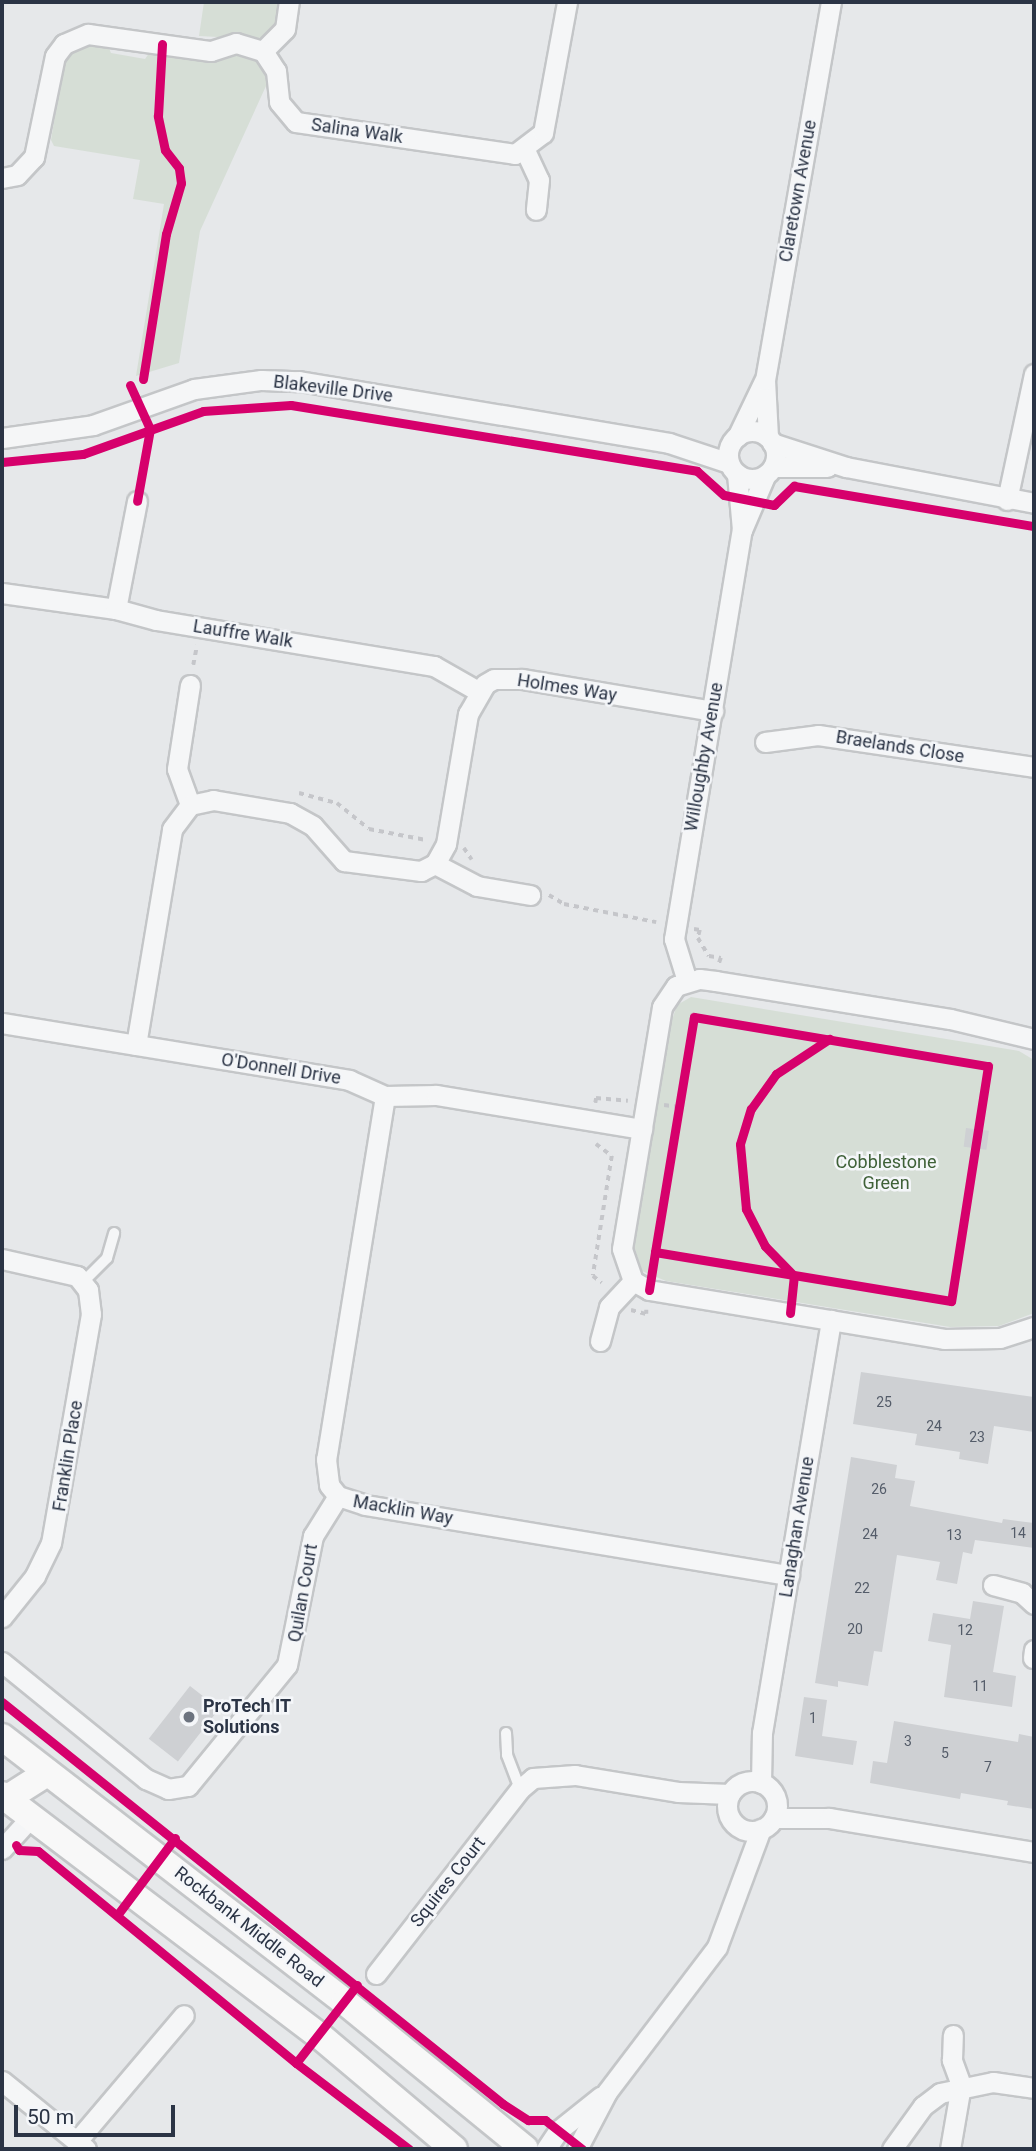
<!DOCTYPE html>
<html>
<head>
<meta charset="utf-8">
<style>
	body { margin:0 }
	#map { position:relative; width:1036px; height:2151px; overflow:hidden; background:#e6e8ea; font-family:Roboto,sans-serif }
	div>[style] { position:absolute }
	.green>* { inset:0; background:#d6ded6 }
	.building>* { inset:0; background:#ced0d3; transform-origin:0 0 }
	.path>* { height:3.5px; margin-top:-1.75px; transform-origin:0; background:repeating-linear-gradient(90deg,#c5c6ca 0 5px,transparent 0 10px) }
	.roads { filter:drop-shadow(2px 0 #c4c6c8) drop-shadow(-2px 0 #c4c6c8) drop-shadow(0 2px #c4c6c8) drop-shadow(0 -2px #c4c6c8) }
	.lane>* { height:10px; margin:-5px; padding:0 5px; transform-origin:5px; border-radius:5px; background:#f5f6f7 }
	.street>* { height:19px; margin:-9.5px; padding:0 9.5px; transform-origin:9.5px; border-radius:9.5px; background:#f5f6f7 }
	.street>.ring { margin:-9.5px; padding:0; box-sizing:content-box; background:none; border:19px solid #f5f6f7; border-radius:50% }
	.secondary>* { height:26px; margin:-13px; padding:0 13px; transform-origin:13px; border-radius:13px; background:#f8f8f8 }
	.cycleway>* { height:9px; margin:-4.5px; padding:0 4.5px; transform-origin:4.5px; border-radius:4.5px; background:#d6006c }
	.dots>* { width:19px; height:19px; translate:-50% -50%; box-sizing:border-box; border:4px solid #f4f6f9; border-radius:50% }
	span { translate:-50% -50%; white-space:nowrap; text-align:center; line-height:1.15; -webkit-text-stroke:5px #f4f6f9; paint-order:stroke }
	.number-label { font-size:14px; color:#545c69 }
	.number-label span { -webkit-text-stroke-width:0 }
	.street-label { font-size:18px; color:#2b3445 }
	.park-label { font-size:18px; color:#3f6138 }
	.poi-label { font-size:18px; color:#2b3445; font-weight:700 }
	.left { translate:0 -50%; text-align:left }
	.frame { position:absolute; inset:0; border:4px solid #2b3445; pointer-events:none }
	.scale { position:absolute; left:14px; top:2105px; width:161px; height:32px; box-sizing:border-box; border:4px solid #2b3445; border-top:0; padding-left:9px; font-size:21px; line-height:24px; white-space:nowrap; color:#2b3445; -webkit-text-stroke:5px #f4f6f9; paint-order:stroke }
</style>
</head>
<body>
<div id="map">
	<div class="green">
		<div style="clip-path:polygon(204px 2px,281px 2px,278px 24px,267px 36px,255px 39px,199px 36px)"></div>
		<div style="clip-path:polygon(89px 43px,108px 46px,111px 53px,145px 59px,150px 52px,193px 59px,223px 51px,256px 56px,267px 72px,266px 86px,200px 231px,179px 363px,136px 376px,164px 204px,133px 199px,140px 160px,54px 146px,51px 140px,63px 66px,74px 49px)"></div>
		<div style="clip-path:polygon(691px 997px,1019px 1051px,1034px 1060px,1034px 1313px,999px 1326px,950px 1327px,666px 1281px,642px 1271px,634px 1246px,671px 1023px,677px 1005px)"></div>
	</div>
	<div class="building">
		<div style="left:966px;top:1128px;width:23px;height:19px;rotate:7deg"></div>
		<div style="clip-path:polygon(861px 1372px,1034px 1397px,1034px 1432px,994px 1426px,988px 1464px,959px 1459px,960px 1452px,915px 1445px,917px 1434px,853px 1424px)"></div>
		<div style="clip-path:polygon(851px 1457px,897px 1465px,895px 1478px,915px 1481px,910px 1506px,1002px 1523px,1003px 1519px,1034px 1523px,1034px 1548px,975px 1540px,972px 1554px,963px 1552px,957px 1584px,936px 1580px,940px 1562px,897px 1555px,882px 1652px,874px 1651px,868px 1686px,838px 1681px,838px 1687px,815px 1683px)"></div>
		<div style="clip-path:polygon(973px 1601px,1004px 1606px,993px 1672px,1016px 1676px,1012px 1707px,944px 1697px,951px 1645px,928px 1641px,933px 1613px,970px 1619px)"></div>
		<div style="left:190px;top:1686px;width:37px;height:67px;rotate:38deg"></div>
		<div style="clip-path:polygon(804px 1697px,827px 1700px,822px 1736px,857px 1741px,853px 1765px,795px 1756px)"></div>
		<div style="clip-path:polygon(894px 1721px,1018px 1742px,1019px 1734px,1034px 1737px,1034px 1809px,1007px 1805px,1008px 1801px,961px 1793px,960px 1799px,870px 1783px,873px 1761px,887px 1763px)"></div>
	</div>
	<div class="path">
		<div style="left:193px;top:665px;width:20px;rotate:-79deg"></div>
		<div style="left:299px;top:793px;width:39px;rotate:15deg"></div>
		<div style="left:337px;top:803px;width:41px;rotate:39.1deg"></div>
		<div style="left:369px;top:829px;width:58px;rotate:10.9deg"></div>
		<div style="left:464px;top:848px;width:14px;rotate:56deg"></div>
		<div style="left:549px;top:895px;width:17px;rotate:31deg"></div>
		<div style="left:564px;top:904px;width:94px;rotate:11.1deg"></div>
		<div style="left:694px;top:929px;width:6px;rotate:9deg"></div>
		<div style="left:700px;top:930px;width:8px;rotate:104deg"></div>
		<div style="left:698px;top:938px;width:21px;rotate:59deg"></div>
		<div style="left:709px;top:956px;width:12px;rotate:9deg"></div>
		<div style="left:721px;top:958px;width:6px;rotate:108deg"></div>
		<div style="left:595px;top:1103px;width:5px;rotate:-79deg"></div>
		<div style="left:596px;top:1098px;width:32px;rotate:5deg"></div>
		<div style="left:664px;top:1105px;width:15px;rotate:8deg"></div>
		<div style="left:596px;top:1144px;width:20px;rotate:37deg"></div>
		<div style="left:612px;top:1156px;width:121px;rotate:99deg"></div>
		<div style="left:593px;top:1276px;width:11px;rotate:38deg"></div>
		<div style="left:631px;top:1310px;width:16px;rotate:15deg"></div>
		<div style="left:646px;top:1314px;width:4px;rotate:-90deg"></div>
	</div>
	<div class="roads">
		<div class="lane">
			<div style="left:83px;top:1282px;width:34px;rotate:-45deg"></div>
			<div style="left:107px;top:1258px;width:26px;rotate:-74deg"></div>
			<div style="left:506px;top:1733px;width:22px;rotate:87deg"></div>
			<div style="left:507px;top:1755px;width:36px;rotate:69deg"></div>
		</div>
		<div class="street">
			<div style="left:263px;top:51px;width:31px;rotate:-45deg"></div>
			<div style="left:285px;top:29px;width:27px;rotate:-82deg"></div>
			<div style="left:524px;top:148px;width:35px;rotate:65deg"></div>
			<div style="left:539px;top:180px;width:30px;rotate:96deg"></div>
			<div style="left:2px;top:178px;width:15px;rotate:-11deg"></div>
			<div style="left:17px;top:175px;width:25px;rotate:-47deg"></div>
			<div style="left:34px;top:157px;width:103px;rotate:-78.3deg"></div>
			<div style="left:55px;top:56px;width:15px;rotate:-53deg"></div>
			<div style="left:64px;top:44px;width:26px;rotate:-23deg"></div>
			<div style="left:88px;top:34px;width:124px;rotate:7.9deg"></div>
			<div style="left:211px;top:51px;width:26px;rotate:-18deg"></div>
			<div style="left:236px;top:43px;width:28px;rotate:17deg"></div>
			<div style="left:263px;top:51px;width:24px;rotate:57deg"></div>
			<div style="left:276px;top:71px;width:31px;rotate:84deg"></div>
			<div style="left:279px;top:102px;width:26px;rotate:50deg"></div>
			<div style="left:296px;top:122px;width:221px;rotate:8.3deg"></div>
			<div style="left:515px;top:154px;width:35px;rotate:-37deg"></div>
			<div style="left:543px;top:133px;width:133px;rotate:-79.6deg"></div>
			<div class="ring" style="left:728px;top:431px;width:29px;height:29px"></div>
			<div style="left:737px;top:437px;width:62px;rotate:-64.3deg"></div>
			<div style="left:768px;top:437px;width:57px;rotate:-93deg"></div>
			<div style="left:765px;top:380px;width:384px;rotate:-80.1deg"></div>
			<div style="left:2px;top:438px;width:92px;rotate:-8.1deg"></div>
			<div style="left:93px;top:425px;width:107px;rotate:-19.6deg"></div>
			<div style="left:194px;top:389px;width:68px;rotate:-7.7deg"></div>
			<div style="left:261px;top:380px;width:38px;rotate:2deg"></div>
			<div style="left:299px;top:381px;width:375px;rotate:9.5deg"></div>
			<div style="left:669px;top:443px;width:63px;rotate:18.4deg"></div>
			<div style="left:772px;top:443px;width:78px;rotate:18deg"></div>
			<div style="left:846px;top:467px;width:191px;rotate:10.8deg"></div>
			<div style="left:773px;top:467px;width:54px"></div>
			<div style="left:1007px;top:500px;width:129px;rotate:-77.9deg"></div>
			<div style="left:742px;top:530px;width:59px;rotate:-66.9deg"></div>
			<div style="left:2px;top:593px;width:115px;rotate:8deg"></div>
			<div style="left:116px;top:609px;width:41px;rotate:15.4deg"></div>
			<div style="left:156px;top:620px;width:282px;rotate:9.4deg"></div>
			<div style="left:434px;top:666px;width:51px;rotate:29.6deg"></div>
			<div style="left:116px;top:609px;width:110px;rotate:-79deg"></div>
			<div style="left:190px;top:685px;width:85px;rotate:98.8deg"></div>
			<div style="left:177px;top:769px;width:38px;rotate:70deg"></div>
			<div style="left:765px;top:742px;width:53px;rotate:-7.5deg"></div>
			<div style="left:818px;top:735px;width:218px;rotate:8.4deg"></div>
			<div style="left:435px;top:864px;width:47px;rotate:27.6deg"></div>
			<div style="left:477px;top:886px;width:54px;rotate:9.6deg"></div>
			<div style="left:687px;top:981px;width:44px;rotate:-107.2deg"></div>
			<div style="left:674px;top:939px;width:415px;rotate:-80.6deg"></div>
			<div style="left:742px;top:530px;width:56px;rotate:-95.1deg"></div>
			<div style="left:2px;top:1023px;width:352px;rotate:9.3deg"></div>
			<div style="left:349px;top:1080px;width:39px;rotate:24deg"></div>
			<div style="left:385px;top:1096px;width:51px;rotate:-1.1deg"></div>
			<div style="left:436px;top:1095px;width:209px;rotate:9.4deg"></div>
			<div style="left:1034px;top:1039px;width:86px;rotate:-166.6deg"></div>
			<div style="left:950px;top:1019px;width:237px;rotate:-170.8deg"></div>
			<div style="left:716px;top:981px;width:17px;rotate:-173deg"></div>
			<div style="left:699px;top:979px;width:24px;rotate:163deg"></div>
			<div style="left:676px;top:986px;width:25px;rotate:124deg"></div>
			<div style="left:662px;top:1007px;width:245px;rotate:99.4deg"></div>
			<div style="left:622px;top:1249px;width:34px;rotate:71deg"></div>
			<div style="left:633px;top:1281px;width:18px;rotate:29deg"></div>
			<div style="left:649px;top:1290px;width:299px;rotate:9.4deg"></div>
			<div style="left:944px;top:1339px;width:56px;rotate:-1deg"></div>
			<div style="left:1000px;top:1338px;width:36px;rotate:-18deg"></div>
			<div style="left:136px;top:1045px;width:219px;rotate:-80.5deg"></div>
			<div style="left:172px;top:829px;width:30px;rotate:-53deg"></div>
			<div style="left:190px;top:805px;width:24px;rotate:-12deg"></div>
			<div style="left:213px;top:800px;width:78px;rotate:9.6deg"></div>
			<div style="left:290px;top:813px;width:26px;rotate:29deg"></div>
			<div style="left:313px;top:826px;width:47px;rotate:48.5deg"></div>
			<div style="left:344px;top:861px;width:78px;rotate:7.4deg"></div>
			<div style="left:421px;top:871px;width:16px;rotate:-27deg"></div>
			<div style="left:435px;top:864px;width:23px;rotate:-61deg"></div>
			<div style="left:446px;top:844px;width:132px;rotate:-80.4deg"></div>
			<div style="left:468px;top:714px;width:34px;rotate:-60deg"></div>
			<div style="left:485px;top:684px;width:10px;rotate:-29deg"></div>
			<div style="left:494px;top:679px;width:28px"></div>
			<div style="left:522px;top:679px;width:194px;rotate:9.5deg"></div>
			<div style="left:385px;top:1096px;width:368px;rotate:99.2deg"></div>
			<div style="left:326px;top:1459px;width:26px;rotate:83deg"></div>
			<div style="left:329px;top:1485px;width:14px;rotate:51deg"></div>
			<div style="left:338px;top:1496px;width:28px;rotate:18deg"></div>
			<div style="left:365px;top:1505px;width:430px;rotate:9.4deg"></div>
			<div style="left:2px;top:1259px;width:77px;rotate:12.8deg"></div>
			<div style="left:77px;top:1276px;width:18px;rotate:52deg"></div>
			<div style="left:88px;top:1290px;width:24px;rotate:83deg"></div>
			<div style="left:91px;top:1314px;width:232px;rotate:99.9deg"></div>
			<div style="left:51px;top:1543px;width:37px;rotate:116deg"></div>
			<div style="left:35px;top:1576px;width:53px;rotate:128.8deg"></div>
			<div style="left:600px;top:1341px;width:35px;rotate:-75deg"></div>
			<div style="left:609px;top:1307px;width:35px;rotate:-47deg"></div>
			<div style="left:993px;top:1585px;width:30px;rotate:15deg"></div>
			<div style="left:1022px;top:1593px;width:16px;rotate:43deg"></div>
			<div style="left:1033px;top:1658px;width:8px;rotate:-83deg"></div>
			<div style="left:2px;top:1662px;width:186px;rotate:39.1deg"></div>
			<div style="left:146px;top:1779px;width:24px;rotate:24deg"></div>
			<div style="left:168px;top:1789px;width:20px;rotate:-9deg"></div>
			<div style="left:188px;top:1786px;width:156px;rotate:-50.7deg"></div>
			<div style="left:287px;top:1665px;width:132px;rotate:-78.6deg"></div>
			<div style="left:313px;top:1536px;width:47px;rotate:-58deg"></div>
			<div class="ring" style="left:727px;top:1781px;width:31px;height:31px"></div>
			<div style="left:761px;top:1783px;width:50px;rotate:-88.9deg"></div>
			<div style="left:762px;top:1733px;width:419px;rotate:-80.5deg"></div>
			<div style="left:774px;top:1818px;width:55px"></div>
			<div style="left:829px;top:1818px;width:208px;rotate:9.4deg"></div>
			<div style="left:2px;top:1849px;width:43px;rotate:-47.8deg"></div>
			<div style="left:376px;top:1974px;width:234px;rotate:-52.1deg"></div>
			<div style="left:520px;top:1789px;width:17px;rotate:-40deg"></div>
			<div style="left:533px;top:1778px;width:42px;rotate:-4.1deg"></div>
			<div style="left:575px;top:1775px;width:104px;rotate:9.4deg"></div>
			<div style="left:678px;top:1792px;width:52px;rotate:2.2deg"></div>
			<div style="left:2px;top:2081px;width:108px;rotate:39deg"></div>
			<div style="left:77px;top:2141px;width:165px;rotate:-49.7deg"></div>
			<div style="left:546px;top:2149px;width:23px;rotate:-56deg"></div>
			<div style="left:559px;top:2130px;width:53px;rotate:-38.8deg"></div>
			<div style="left:577px;top:2149px;width:64px;rotate:-62.2deg"></div>
			<div style="left:607px;top:2092px;width:182px;rotate:-52.8deg"></div>
			<div style="left:717px;top:1947px;width:126px;rotate:-69.6deg"></div>
			<div style="left:892px;top:2149px;width:53px;rotate:-54.2deg"></div>
			<div style="left:923px;top:2106px;width:21px;rotate:-37deg"></div>
			<div style="left:940px;top:2093px;width:54px;rotate:-11.7deg"></div>
			<div style="left:993px;top:2082px;width:41px;rotate:8.3deg"></div>
			<div style="left:950px;top:2149px;width:65px;rotate:-80.2deg"></div>
			<div style="left:961px;top:2085px;width:27px;rotate:-110deg"></div>
			<div style="left:952px;top:2060px;width:25px;rotate:-88deg"></div>
		</div>
		<div class="secondary">
			<div style="left:2px;top:1737px;width:433px;rotate:37.7deg"></div>
			<div style="left:345px;top:2002px;width:232px;rotate:39.2deg"></div>
			<div style="left:2px;top:1795px;width:399px;rotate:37.2deg"></div>
			<div style="left:320px;top:2036px;width:175px;rotate:40.1deg"></div>
			<div style="left:6px;top:1799px;width:49px;rotate:-32.4deg"></div>
		</div>
	</div>
	<div class="cycleway">
		<div style="left:143px;top:379px;width:147px;rotate:-81deg"></div>
		<div style="left:166px;top:234px;width:53px;rotate:-73.6deg"></div>
		<div style="left:181px;top:183px;width:15px;rotate:-98deg"></div>
		<div style="left:179px;top:168px;width:23px;rotate:-128deg"></div>
		<div style="left:165px;top:150px;width:35px;rotate:-102deg"></div>
		<div style="left:158px;top:116px;width:72px;rotate:-86.8deg"></div>
		<div style="left:130px;top:385px;width:48px;rotate:65.6deg"></div>
		<div style="left:150px;top:429px;width:73px;rotate:100.2deg"></div>
		<div style="left:2px;top:462px;width:81px;rotate:-5.6deg"></div>
		<div style="left:83px;top:454px;width:127px;rotate:-19.7deg"></div>
		<div style="left:203px;top:411px;width:88px;rotate:-3.9deg"></div>
		<div style="left:291px;top:405px;width:411px;rotate:9.2deg"></div>
		<div style="left:697px;top:471px;width:36px;rotate:42deg"></div>
		<div style="left:724px;top:495px;width:51px;rotate:11.3deg"></div>
		<div style="left:774px;top:505px;width:28px;rotate:-44deg"></div>
		<div style="left:794px;top:486px;width:243px;rotate:9.5deg"></div>
		<div style="left:649px;top:1290px;width:38px;rotate:-81deg"></div>
		<div style="left:655px;top:1252px;width:238px;rotate:-80.6deg"></div>
		<div style="left:694px;top:1017px;width:298px;rotate:9.5deg"></div>
		<div style="left:988px;top:1066px;width:238px;rotate:98.9deg"></div>
		<div style="left:951px;top:1301px;width:300px;rotate:-170.6deg"></div>
		<div style="left:790px;top:1313px;width:37px;rotate:-84deg"></div>
		<div style="left:794px;top:1276px;width:42px;rotate:-134deg"></div>
		<div style="left:765px;top:1246px;width:42px;rotate:-117.2deg"></div>
		<div style="left:746px;top:1209px;width:65px;rotate:-95.3deg"></div>
		<div style="left:740px;top:1144px;width:37px;rotate:-73deg"></div>
		<div style="left:751px;top:1109px;width:43px;rotate:-54.5deg"></div>
		<div style="left:776px;top:1074px;width:64px;rotate:-33.4deg"></div>
		<div style="left:2px;top:1702px;width:642px;rotate:38.74deg"></div>
		<div style="left:503px;top:2104px;width:30px;rotate:33deg"></div>
		<div style="left:528px;top:2120px;width:17px"></div>
		<div style="left:545px;top:2120px;width:47px;rotate:38.1deg"></div>
		<div style="left:16px;top:1845px;width:6px;rotate:59deg"></div>
		<div style="left:19px;top:1850px;width:19px;rotate:3deg"></div>
		<div style="left:38px;top:1851px;width:334px;rotate:39.4deg"></div>
		<div style="left:296px;top:2063px;width:142px;rotate:37.3deg"></div>
		<div style="left:118px;top:1914px;width:95px;rotate:-53.1deg"></div>
		<div style="left:296px;top:2063px;width:99px;rotate:-52deg"></div>
	</div>
	<div class="dots">
		<div style="left:189px;top:1717px;background:#6c737f"></div>
	</div>
	<div class="number-label">
		<span style="left:884px;top:1402px">25</span>
		<span style="left:934px;top:1426px">24</span>
		<span style="left:977px;top:1437px">23</span>
		<span style="left:879px;top:1489px">26</span>
		<span style="left:1018px;top:1533px">14</span>
		<span style="left:870px;top:1534px">24</span>
		<span style="left:954px;top:1535px">13</span>
		<span style="left:862px;top:1588px">22</span>
		<span style="left:855px;top:1629px">20</span>
		<span style="left:965px;top:1630px">12</span>
		<span style="left:980px;top:1686px">11</span>
		<span style="left:813px;top:1718px">1</span>
		<span style="left:908px;top:1741px">3</span>
		<span style="left:945px;top:1753px">5</span>
		<span style="left:988px;top:1767px">7</span>
	</div>
	<div class="street-label">
		<span style="left:357px;top:131px;rotate:8deg">Salina Walk</span>
		<span style="left:798px;top:191px;rotate:-80deg">Claretown Avenue</span>
		<span style="left:333px;top:389px;rotate:7deg">Blakeville Drive</span>
		<span style="left:243px;top:634px;rotate:9deg">Lauffre Walk</span>
		<span style="left:567px;top:688px;rotate:9deg">Holmes Way</span>
		<span style="left:900px;top:747px;rotate:9deg">Braelands Close</span>
		<span style="left:704px;top:757px;rotate:-80deg">Willoughby Avenue</span>
		<span style="left:281px;top:1069px;rotate:9deg">O'Donnell Drive</span>
		<span style="left:68px;top:1456px;rotate:-81deg">Franklin Place</span>
		<span style="left:403px;top:1510px;rotate:10deg">Macklin Way</span>
		<span style="left:797px;top:1527px;rotate:-81deg">Lanaghan Avenue</span>
		<span style="left:303px;top:1593px;rotate:-80deg">Quilan Court</span>
		<span style="left:448px;top:1882px;rotate:-52deg">Squires Court</span>
		<span style="left:249px;top:1927px;rotate:38deg">Rockbank Middle Road</span>
	</div>
	<div class="park-label">
		<span style="left:886px;top:1173px">Cobblestone<br>Green</span>
	</div>
	<div class="poi-label">
		<span class="left" style="left:203px;top:1717px">ProTech IT<br>Solutions</span>
	</div>
	<div class="frame"></div>
	<div class="scale">50 m</div>
</div>
</body>
</html>
